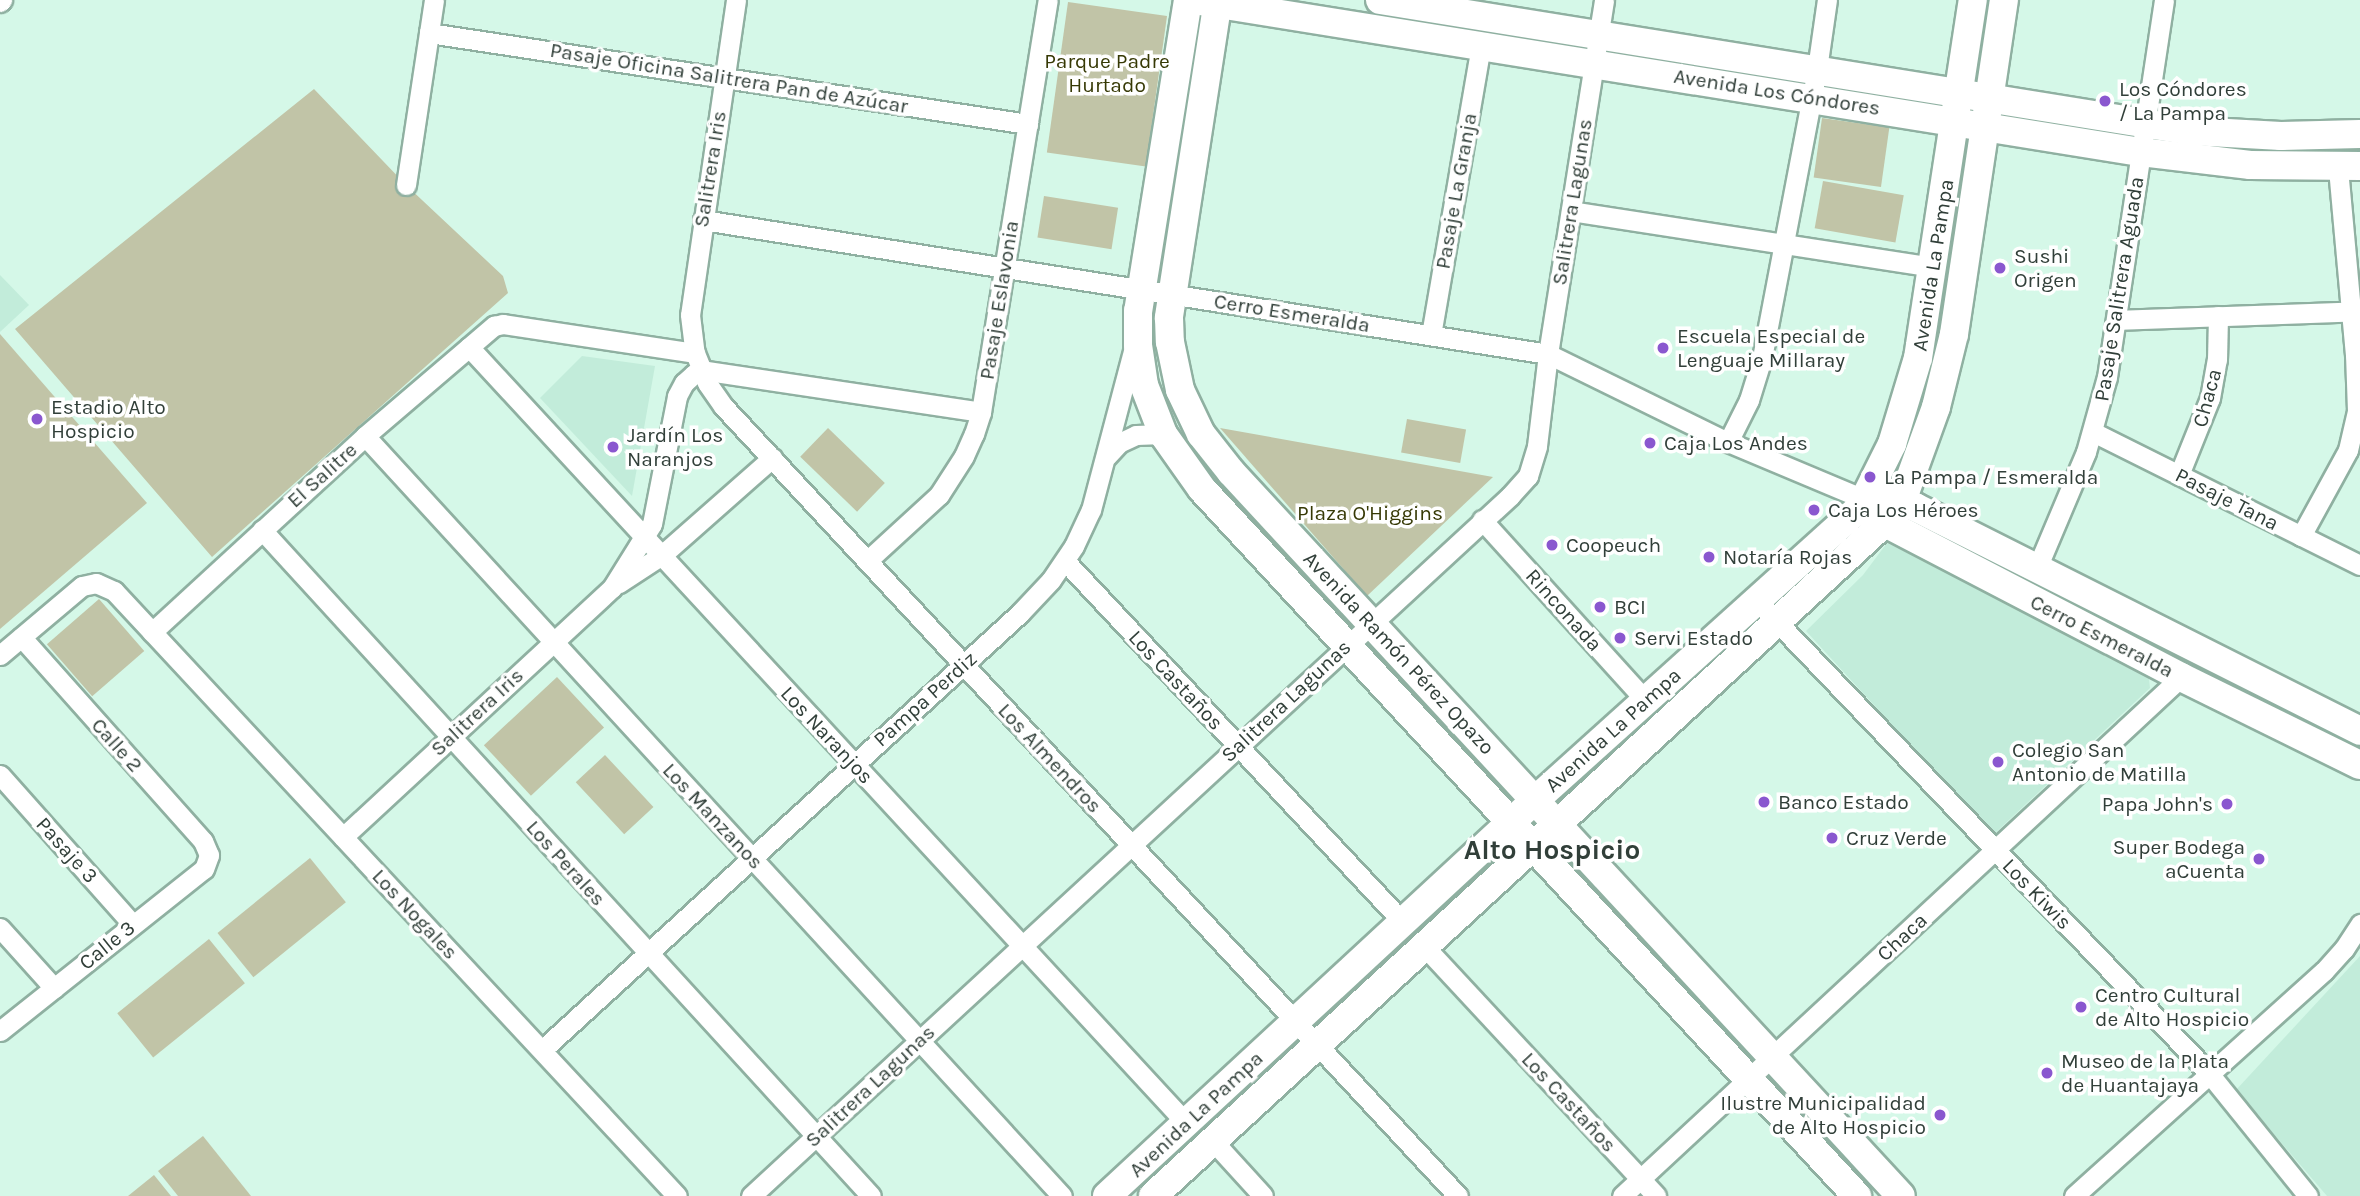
<!DOCTYPE html>
<html>
<head>
<meta charset="utf-8">
<style>
	body { margin:0 }
	#map { position:relative; width:2360px; height:1196px; overflow:hidden; background:#d5f8e8; font-family:Karla,sans-serif }
	div>[style] { position:absolute }
	.built>* { inset:0; background:#c2ecda }
	.green>* { inset:0; background:#c1c4a7; transform-origin:0 0 }
	.roads { filter:drop-shadow(2px 0 #8fb0a1) drop-shadow(-2px 0 #8fb0a1) drop-shadow(0 2px #8fb0a1) drop-shadow(0 -2px #8fb0a1) }
	.street>* { height:19px; margin:-9.5px; padding:0 9.5px; transform-origin:9.5px; border-radius:9.5px; background:#fff }
	.secondary>* { height:28px; margin:-14px; padding:0 14px; transform-origin:14px; border-radius:14px; background:#fff }
	.dots>* { width:19px; height:19px; translate:-50% -50%; box-sizing:border-box; border:4px solid #fff; border-radius:50% }
	span { translate:-50% -50%; white-space:nowrap; text-align:center; line-height:1.15; -webkit-text-stroke:7px #fff; paint-order:stroke }
	.park-label { font-size:21px; color:#363905 }
	.street-label { font-size:21px; color:#313f39 }
	.poi-label { font-size:21px; color:#313f39 }
	.left { translate:0 -50%; text-align:left }
	.right { translate:-100% -50%; text-align:right }
	.district-label { font-size:28px; color:#313f39; font-weight:700 }
</style>
</head>
<body>
<div id="map">
	<div class="built">
		<div style="clip-path:polygon(0 275px,29px 305px,0 332px)"></div>
		<div style="clip-path:polygon(582px 356px,655px 366px,632px 496px,540px 398px)"></div>
		<div style="clip-path:polygon(1887px 543px,2148px 671px,2150px 688px,1993px 835px,1806px 631px,1863px 575px)"></div>
		<div style="clip-path:polygon(2360px 956px,2360px 1196px,2327px 1196px,2236px 1090px)"></div>
	</div>
	<div class="green">
		<div style="left:1068px;top:2px;width:100px;height:152px;rotate:8deg"></div>
		<div style="clip-path:polygon(314px 89px,406px 185px,503px 276px,508px 293px,212px 557px,15px 329px)"></div>
		<div style="left:1822px;top:118px;width:68px;height:60px;rotate:8deg"></div>
		<div style="left:1823px;top:181px;width:82px;height:48px;rotate:10deg"></div>
		<div style="left:1044px;top:196px;width:75px;height:42px;rotate:9deg"></div>
		<div style="clip-path:polygon(0 334px,147px 503px,0 629px)"></div>
		<div style="left:1407px;top:419px;width:60px;height:34px;rotate:10deg"></div>
		<div style="left:828px;top:428px;width:79px;height:40px;rotate:44deg"></div>
		<div style="clip-path:polygon(1220px 428px,1493px 477px,1367px 596px)"></div>
		<div style="left:99px;top:599px;width:69px;height:69px;rotate:49deg"></div>
		<div style="left:557px;top:677px;width:69px;height:100px;rotate:47deg"></div>
		<div style="left:605px;top:755px;width:71px;height:40px;rotate:47deg"></div>
		<div style="left:310px;top:858px;width:57px;height:119px;rotate:51deg"></div>
		<div style="left:209px;top:939px;width:57px;height:118px;rotate:51deg"></div>
		<div style="clip-path:polygon(203px 1136px,251px 1196px,178px 1196px,158px 1171px)"></div>
		<div style="clip-path:polygon(154px 1175px,171px 1196px,128px 1196px)"></div>
	</div>
	<div class="roads">
		<div class="street">
			<div style="left:736px;top:0;width:318px;rotate:98.3deg"></div>
			<div style="left:690px;top:315px;width:38px;rotate:83deg"></div>
			<div style="left:695px;top:353px;width:32px;rotate:68deg"></div>
			<div style="left:707px;top:383px;width:28px;rotate:55deg"></div>
			<div style="left:723px;top:406px;width:1079px;rotate:47.07deg"></div>
			<div style="left:0;top:2px;width:3px;rotate:-45deg"></div>
			<div style="left:429px;top:33px;width:606px;rotate:8.64deg"></div>
			<div style="left:406px;top:185px;width:187px;rotate:-81.4deg"></div>
			<div style="left:1571px;top:211px;width:366px;rotate:8.8deg"></div>
			<div style="left:703px;top:220px;width:856px;rotate:9.01deg"></div>
			<div style="left:1548px;top:354px;width:200px;rotate:26.1deg"></div>
			<div style="left:1728px;top:442px;width:137px;rotate:22.8deg"></div>
			<div style="left:2117px;top:320px;width:243px;rotate:-2.1deg"></div>
			<div style="left:1431px;top:335px;width:293px;rotate:-80.2deg"></div>
			<div style="left:469px;top:347px;width:1057px;rotate:47.26deg"></div>
			<div style="left:2093px;top:432px;width:298px;rotate:26.5deg"></div>
			<div style="left:365px;top:436px;width:1031px;rotate:47.48deg"></div>
			<div style="left:1728px;top:442px;width:47px;rotate:-63.4deg"></div>
			<div style="left:1749px;top:400px;width:44px;rotate:-72.8deg"></div>
			<div style="left:1762px;top:358px;width:294px;rotate:-79.2deg"></div>
			<div style="left:1817px;top:69px;width:70px;rotate:-81.8deg"></div>
			<div style="left:1107px;top:456px;width:18px;rotate:-47deg"></div>
			<div style="left:1119px;top:443px;width:19px;rotate:-25deg"></div>
			<div style="left:1136px;top:435px;width:27px;rotate:-2deg"></div>
			<div style="left:2179px;top:475px;width:83px;rotate:-68.1deg"></div>
			<div style="left:2210px;top:398px;width:39px;rotate:-80deg"></div>
			<div style="left:2217px;top:360px;width:44px;rotate:-88.7deg"></div>
			<div style="left:1482px;top:520px;width:243px;rotate:47.8deg"></div>
			<div style="left:262px;top:530px;width:902px;rotate:47.56deg"></div>
			<div style="left:2301px;top:536px;width:98px;rotate:-61.3deg"></div>
			<div style="left:2348px;top:450px;width:40px;rotate:-77deg"></div>
			<div style="left:2357px;top:411px;width:56px;rotate:-92deg"></div>
			<div style="left:2355px;top:355px;width:189px;rotate:-95.2deg"></div>
			<div style="left:867px;top:561px;width:98px;rotate:-42.5deg"></div>
			<div style="left:939px;top:495px;width:46px;rotate:-57.3deg"></div>
			<div style="left:964px;top:456px;width:24px;rotate:-66deg"></div>
			<div style="left:974px;top:434px;width:23px;rotate:-72deg"></div>
			<div style="left:981px;top:412px;width:417px;rotate:-80.8deg"></div>
			<div style="left:1065px;top:561px;width:495px;rotate:46.9deg"></div>
			<div style="left:2037px;top:568px;width:126px;rotate:-67.1deg"></div>
			<div style="left:2086px;top:452px;width:78px;rotate:-74.4deg"></div>
			<div style="left:2107px;top:377px;width:381px;rotate:-81.4deg"></div>
			<div style="left:619px;top:583px;width:51px;rotate:-33.1deg"></div>
			<div style="left:662px;top:555px;width:147px;rotate:-41.4deg"></div>
			<div style="left:1757px;top:601px;width:652px;rotate:46.24deg"></div>
			<div style="left:2208px;top:1072px;width:159px;rotate:51.1deg"></div>
			<div style="left:152px;top:632px;width:289px;rotate:-42.6deg"></div>
			<div style="left:365px;top:436px;width:170px;rotate:-40.5deg"></div>
			<div style="left:494px;top:326px;width:9px;rotate:-13deg"></div>
			<div style="left:503px;top:324px;width:194px;rotate:8.6deg"></div>
			<div style="left:0;top:655px;width:107px;rotate:-40.1deg"></div>
			<div style="left:82px;top:586px;width:14px;rotate:-12deg"></div>
			<div style="left:96px;top:583px;width:20px;rotate:24deg"></div>
			<div style="left:114px;top:591px;width:826px;rotate:47.06deg"></div>
			<div style="left:0;top:775px;width:200px;rotate:48.4deg"></div>
			<div style="left:343px;top:837px;width:367px;rotate:-42.8deg"></div>
			<div style="left:612px;top:588px;width:75px;rotate:-58deg"></div>
			<div style="left:652px;top:524px;width:130px;rotate:-78.9deg"></div>
			<div style="left:677px;top:396px;width:15px;rotate:-62deg"></div>
			<div style="left:684px;top:383px;width:13px;rotate:-42deg"></div>
			<div style="left:694px;top:374px;width:8px;rotate:-30deg"></div>
			<div style="left:701px;top:370px;width:283px;rotate:8.5deg"></div>
			<div style="left:0;top:928px;width:81px;rotate:48deg"></div>
			<div style="left:1424px;top:946px;width:341px;rotate:47.1deg"></div>
			<div style="left:0;top:1031px;width:260px;rotate:-38.5deg"></div>
			<div style="left:204px;top:869px;width:15px;rotate:-70deg"></div>
			<div style="left:209px;top:855px;width:15px;rotate:-113deg"></div>
			<div style="left:203px;top:841px;width:273px;rotate:-131.7deg"></div>
			<div style="left:542px;top:1050px;width:648px;rotate:-42.43deg"></div>
			<div style="left:1020px;top:613px;width:45px;rotate:-46.8deg"></div>
			<div style="left:1051px;top:580px;width:41px;rotate:-55.9deg"></div>
			<div style="left:1074px;top:546px;width:40px;rotate:-65deg"></div>
			<div style="left:1091px;top:510px;width:169px;rotate:-75.2deg"></div>
			<div style="left:1213px;top:1141px;width:74px;rotate:47.7deg"></div>
			<div style="left:751px;top:1196px;width:1033px;rotate:-42.68deg"></div>
			<div style="left:1510px;top:496px;width:27px;rotate:-48deg"></div>
			<div style="left:1528px;top:476px;width:31px;rotate:-73deg"></div>
			<div style="left:1537px;top:446px;width:93px;rotate:-83.2deg"></div>
			<div style="left:1548px;top:354px;width:358px;rotate:-81deg"></div>
			<div style="left:1622px;top:1196px;width:763px;rotate:-42.87deg"></div>
			<div style="left:2074px;top:1196px;width:336px;rotate:-42deg"></div>
			<div style="left:2324px;top:971px;width:30px;rotate:-48deg"></div>
			<div style="left:2344px;top:949px;width:30px;rotate:-57deg"></div>
		</div>
		<div class="secondary">
			<div style="left:1188px;top:0;width:315px;rotate:99.1deg"></div>
			<div style="left:1138px;top:311px;width:34px;rotate:90deg"></div>
			<div style="left:1138px;top:345px;width:40px;rotate:81.5deg"></div>
			<div style="left:1144px;top:385px;width:53px;rotate:68.8deg"></div>
			<div style="left:1163px;top:434px;width:67px;rotate:54.7deg"></div>
			<div style="left:1202px;top:489px;width:964px;rotate:47.19deg"></div>
			<div style="left:1218px;top:0;width:322px;rotate:98.8deg"></div>
			<div style="left:1169px;top:318px;width:24px;rotate:88deg"></div>
			<div style="left:1170px;top:342px;width:49px;rotate:78.2deg"></div>
			<div style="left:1180px;top:390px;width:49px;rotate:64.5deg"></div>
			<div style="left:1201px;top:434px;width:48px;rotate:51.7deg"></div>
			<div style="left:1231px;top:472px;width:986px;rotate:47.22deg"></div>
			<div style="left:1380px;top:0;width:822px;rotate:9.16deg"></div>
			<div style="left:2192px;top:131px;width:89px;rotate:3.2deg"></div>
			<div style="left:2281px;top:136px;width:79px;rotate:-1.5deg"></div>
			<div style="left:1200px;top:1px;width:953px;rotate:9.12deg"></div>
			<div style="left:2141px;top:152px;width:110px;rotate:6.8deg"></div>
			<div style="left:2250px;top:165px;width:110px;rotate:0.5deg"></div>
			<div style="left:1885px;top:496px;width:32px;rotate:20deg"></div>
			<div style="left:1915px;top:507px;width:498px;rotate:26.7deg"></div>
			<div style="left:1870px;top:515px;width:351px;rotate:27.5deg"></div>
			<div style="left:2181px;top:677px;width:199px;rotate:26.2deg"></div>
			<div style="left:1107px;top:1196px;width:552px;rotate:-42.8deg"></div>
			<div style="left:1512px;top:821px;width:468px;rotate:-42deg"></div>
			<div style="left:1860px;top:508px;width:72px;rotate:-63.4deg"></div>
			<div style="left:1892px;top:444px;width:90px;rotate:-73.2deg"></div>
			<div style="left:1918px;top:358px;width:362px;rotate:-81.3deg"></div>
			<div style="left:1153px;top:1196px;width:992px;rotate:-42.63deg"></div>
			<div style="left:1883px;top:524px;width:30px;rotate:-50deg"></div>
			<div style="left:1902px;top:501px;width:100px;rotate:-70.1deg"></div>
			<div style="left:1936px;top:407px;width:75px;rotate:-76.1deg"></div>
			<div style="left:1954px;top:334px;width:338px;rotate:-81.5deg"></div>
		</div>
	</div>
	<div class="dots">
		<div style="left:2105px;top:101px;background:#8a57cf"></div>
		<div style="left:2000px;top:268px;background:#8a57cf"></div>
		<div style="left:1663px;top:348px;background:#8a57cf"></div>
		<div style="left:37px;top:419px;background:#8a57cf"></div>
		<div style="left:1650px;top:443px;background:#8a57cf"></div>
		<div style="left:613px;top:447px;background:#8a57cf"></div>
		<div style="left:1870px;top:477px;background:#8a57cf"></div>
		<div style="left:1814px;top:510px;background:#8a57cf"></div>
		<div style="left:1552px;top:545px;background:#8a57cf"></div>
		<div style="left:1709px;top:557px;background:#8a57cf"></div>
		<div style="left:1600px;top:607px;background:#8a57cf"></div>
		<div style="left:1620px;top:638px;background:#8a57cf"></div>
		<div style="left:1998px;top:762px;background:#8a57cf"></div>
		<div style="left:1764px;top:802px;background:#8a57cf"></div>
		<div style="left:2227px;top:804px;background:#8a57cf"></div>
		<div style="left:1832px;top:838px;background:#8a57cf"></div>
		<div style="left:2259px;top:859px;background:#8a57cf"></div>
		<div style="left:2081px;top:1007px;background:#8a57cf"></div>
		<div style="left:2047px;top:1073px;background:#8a57cf"></div>
		<div style="left:1940px;top:1115px;background:#8a57cf"></div>
	</div>
	<div class="park-label">
		<span style="left:1107px;top:73px">Parque Padre<br>Hurtado</span>
		<span style="left:1370px;top:513px">Plaza O'Higgins</span>
	</div>
	<div class="street-label">
		<span style="left:729px;top:78px;rotate:9deg">Pasaje Oficina Salitrera Pan de Azúcar</span>
		<span style="left:1777px;top:92px;rotate:9deg">Avenida Los Cóndores</span>
		<span style="left:710px;top:169px;rotate:-81deg">Salitrera Iris</span>
		<span style="left:1456px;top:191px;rotate:-80deg">Pasaje La Granja</span>
		<span style="left:1572px;top:202px;rotate:-81deg">Salitrera Lagunas</span>
		<span style="left:1933px;top:265px;rotate:-81deg">Avenida La Pampa</span>
		<span style="left:2119px;top:289px;rotate:-81deg">Pasaje Salitrera Aguada</span>
		<span style="left:999px;top:300px;rotate:-81deg">Pasaje Eslavonia</span>
		<span style="left:1292px;top:313px;rotate:9deg">Cerro Esmeralda</span>
		<span style="left:2207px;top:398px;rotate:-75deg">Chaca</span>
		<span style="left:322px;top:475px;rotate:-42deg">El Salitre</span>
		<span style="left:2227px;top:499px;rotate:27deg">Pasaje Tana</span>
		<span style="left:1564px;top:610px;rotate:48deg">Rinconada</span>
		<span style="left:2102px;top:636px;rotate:27deg">Cerro Esmeralda</span>
		<span style="left:1399px;top:653px;rotate:47deg">Avenida Ramón Pérez Opazo</span>
		<span style="left:1176px;top:680px;rotate:47deg">Los Castaños</span>
		<span style="left:925px;top:699px;rotate:-42deg">Pampa Perdiz</span>
		<span style="left:1286px;top:701px;rotate:-43deg">Salitrera Lagunas</span>
		<span style="left:477px;top:712px;rotate:-43deg">Salitrera Iris</span>
		<span style="left:1613px;top:730px;rotate:-42deg">Avenida La Pampa</span>
		<span style="left:827px;top:735px;rotate:47deg">Los Naranjos</span>
		<span style="left:117px;top:745px;rotate:48deg">Calle 2</span>
		<span style="left:1050px;top:758px;rotate:47deg">Los Almendros</span>
		<span style="left:713px;top:816px;rotate:47deg">Los Manzanos</span>
		<span style="left:67px;top:850px;rotate:48deg">Pasaje 3</span>
		<span style="left:566px;top:863px;rotate:48deg">Los Perales</span>
		<span style="left:2037px;top:894px;rotate:46deg">Los Kiwis</span>
		<span style="left:415px;top:914px;rotate:47deg">Los Nogales</span>
		<span style="left:1902px;top:937px;rotate:-43deg">Chaca</span>
		<span style="left:107px;top:945px;rotate:-39deg">Calle 3</span>
		<span style="left:870px;top:1086px;rotate:-43deg">Salitrera Lagunas</span>
		<span style="left:1569px;top:1102px;rotate:47deg">Los Castaños</span>
		<span style="left:1196px;top:1114px;rotate:-43deg">Avenida La Pampa</span>
	</div>
	<div class="poi-label">
		<span class="left" style="left:2119px;top:101px">Los Cóndores<br>/ La Pampa</span>
		<span class="left" style="left:2014px;top:268px">Sushi<br>Origen</span>
		<span class="left" style="left:1677px;top:348px">Escuela Especial de<br>Lenguaje Millaray</span>
		<span class="left" style="left:51px;top:419px">Estadio Alto<br>Hospicio</span>
		<span class="left" style="left:627px;top:447px">Jardín Los<br>Naranjos</span>
		<span class="left" style="left:1664px;top:443px">Caja Los Andes</span>
		<span class="left" style="left:1884px;top:477px">La Pampa / Esmeralda</span>
		<span class="left" style="left:1828px;top:510px">Caja Los Héroes</span>
		<span class="left" style="left:1566px;top:545px">Coopeuch</span>
		<span class="left" style="left:1723px;top:557px">Notaría Rojas</span>
		<span class="left" style="left:1614px;top:607px">BCI</span>
		<span class="left" style="left:1634px;top:638px">Servi Estado</span>
		<span class="left" style="left:2012px;top:762px">Colegio San<br>Antonio de Matilla</span>
		<span class="left" style="left:1778px;top:802px">Banco Estado</span>
		<span class="right" style="left:2213px;top:804px">Papa John's</span>
		<span class="left" style="left:1846px;top:838px">Cruz Verde</span>
		<span class="right" style="left:2245px;top:859px">Super Bodega<br>aCuenta</span>
		<span class="left" style="left:2095px;top:1007px">Centro Cultural<br>de Alto Hospicio</span>
		<span class="left" style="left:2061px;top:1073px">Museo de la Plata<br>de Huantajaya</span>
		<span class="right" style="left:1926px;top:1115px">Ilustre Municipalidad<br>de Alto Hospicio</span>
	</div>
	<div class="district-label">
		<span style="left:1552px;top:850px">Alto Hospicio</span>
	</div>
</div>
</body>
</html>
